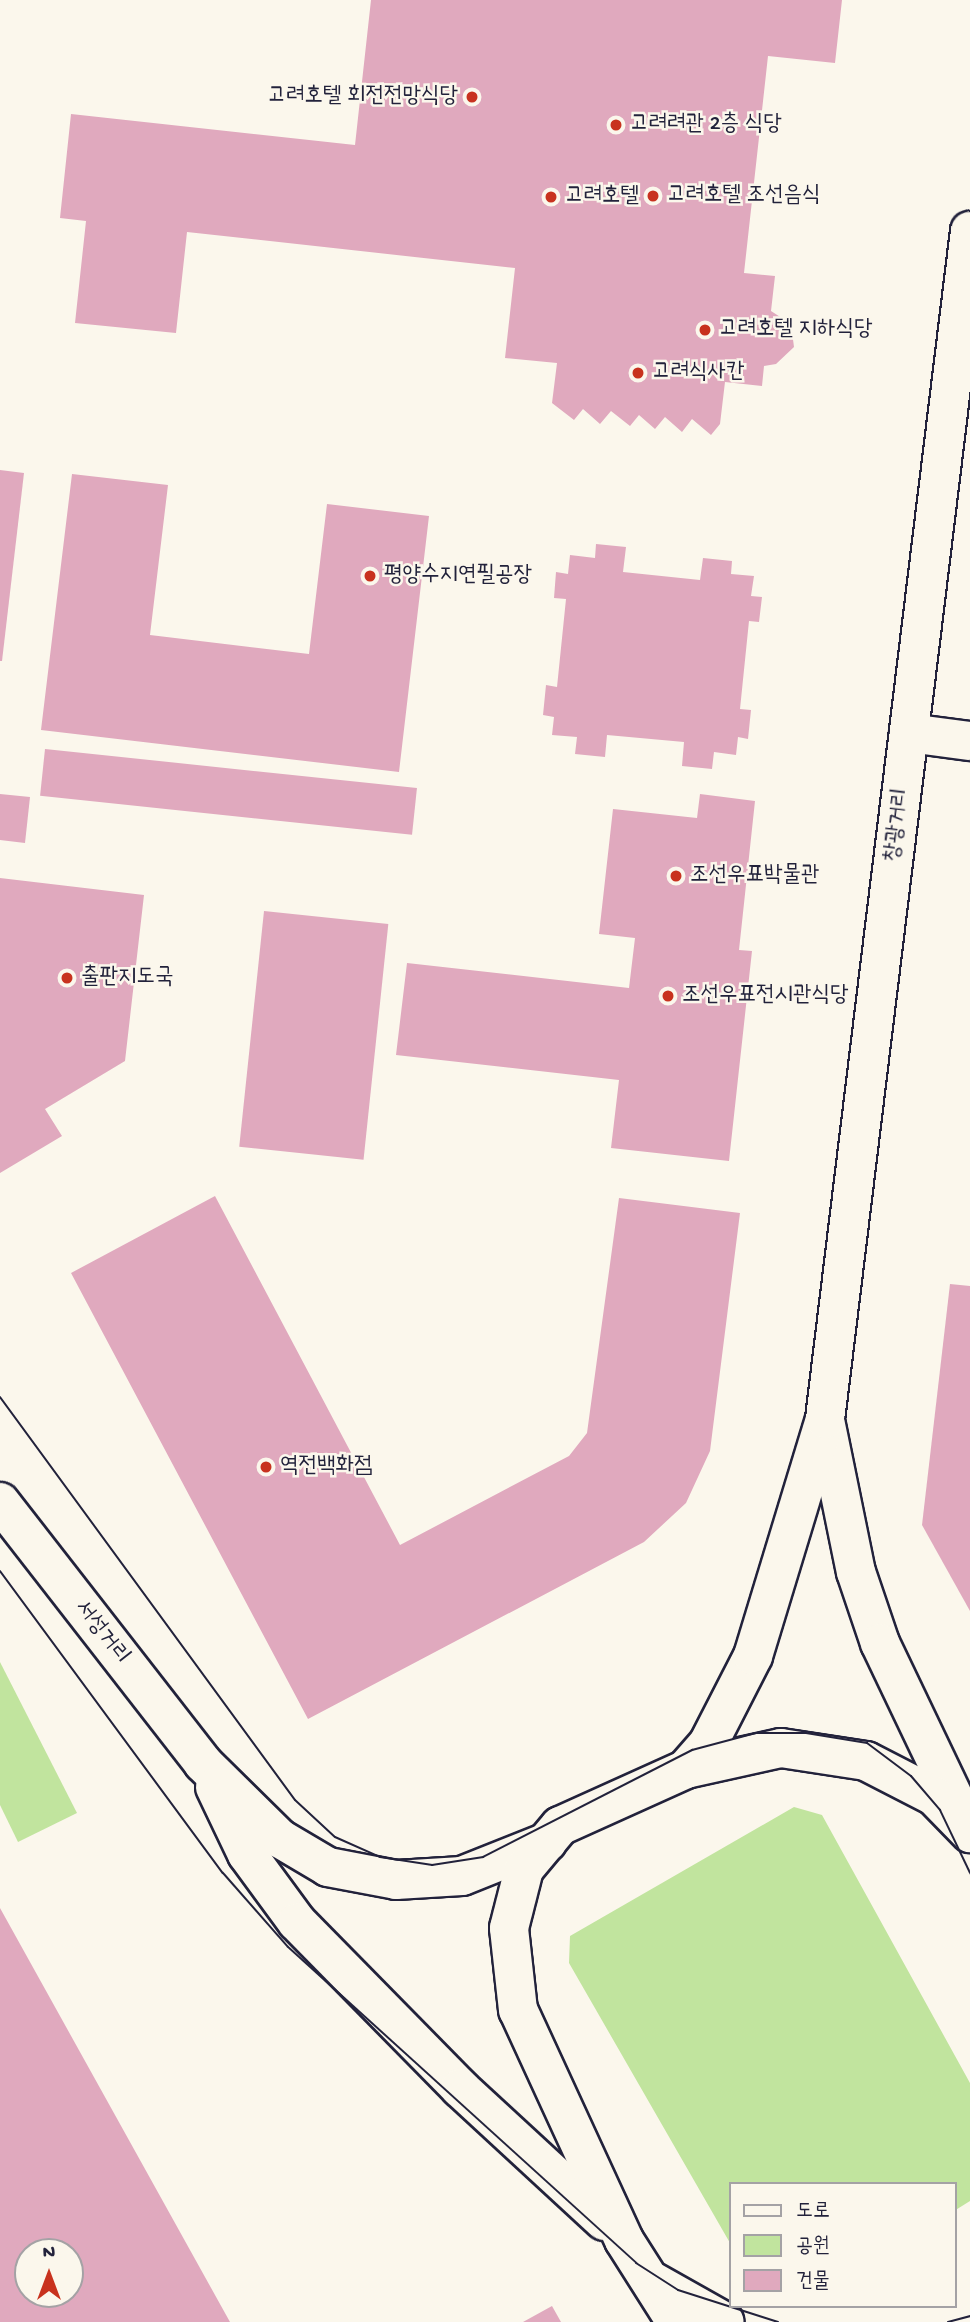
<!DOCTYPE html>
<html>
<head>
<meta charset="utf-8">
<style>
	body { margin:0 }
	#map { position:relative; width:970px; height:2322px; overflow:hidden; background:#fbf7ec; font-family:"Gochi Hand","Poor Story",sans-serif }
	div>[style] { position:absolute }
	.green>* { inset:0; background:#c1e49e }
	.building>* { inset:0; background:#e0a9be; transform-origin:0 0 }
	.roads { filter:drop-shadow(2px 0 #22223b) drop-shadow(-2px 0 #22223b) drop-shadow(0 2px #22223b) drop-shadow(0 -2px #22223b) }
	.minor>* { height:38px; margin:-19px; padding:0 19px; transform-origin:19px; border-radius:19px; background:#fbf7ec }
	.major>* { height:38px; margin:-19px; padding:0 19px; transform-origin:19px; border-radius:19px; background:#fbf7ec }
	.tram>* { height:2px; margin:-1px; padding:0 1px; transform-origin:1px; border-radius:1px; background:#22223b }
	.dots>* { width:19px; height:19px; translate:-50% -50%; box-sizing:border-box; border:4px solid #fbf7ec; border-radius:50% }
	span { translate:-50% -50%; white-space:nowrap; text-align:center; line-height:1.15; -webkit-text-stroke:5px #fbf7ec; paint-order:stroke }
	.poi-label { font-size:23px; color:#22223b }
	.right { translate:-100% -50%; text-align:right }
	.left { translate:0 -50%; text-align:left }
	.street-label { font-size:23px; color:#22223b }
	.legend { position:absolute; left:729px; top:2182px; width:228px; height:126px; box-sizing:border-box; background:#fbf7ec; border:2px solid #a4a2a5; margin:0; padding:9px 12px; list-style:none; font-size:21px; color:#22223b }
	.legend li { display:flex; align-items:center; gap:14px; height:35px }
	.legend b { width:35px; border:2px solid #a4a2a5 }
	.north { position:absolute; left:14px; top:2238px; width:70px; height:70px; box-sizing:border-box; background:#fbf7ec; border:2px solid #a4a2a5; border-radius:50%; rotate:0deg; font-size:19px; font-weight:700; line-height:28px; text-align:center; color:#22223b }
	.north::after { content:''; display:block; margin:auto; width:24px; height:32px; background:#c8321e; clip-path:polygon(50% 0,100% 100%,50% 72%,0 100%) }
</style>
</head>
<body>
<div id="map">
	<div class="green">
		<div style="clip-path:polygon(0 1662px,77px 1813px,18px 1842px,0 1805px)"></div>
		<div style="clip-path:polygon(794px 1807px,822px 1815px,970px 2083px,970px 2201px,954px 2211px,954px 2184px,730px 2184px,730px 2243px,569px 1963px,570px 1936px)"></div>
	</div>
	<div class="building">
		<div style="clip-path:polygon(371px 0,842px 0,835px 63px,768px 56px,744px 273px,775px 276px,771px 311px,791px 324px,794px 347px,776px 364px,764px 366px,762px 386px,725px 382px,720px 424px,711px 435px,692px 419px,682px 432px,665px 417px,655px 429px,639px 415px,630px 426px,611px 411px,600px 424px,583px 409px,574px 420px,552px 403px,557px 363px,505px 358px,515px 268px,187px 232px,176px 333px,75px 323px,86px 221px,60px 218px,71px 114px,355px 145px)"></div>
		<div style="clip-path:polygon(0 470px,24px 473px,2px 661px,0 661px)"></div>
		<div style="clip-path:polygon(72px 474px,168px 485px,150px 635px,309px 654px,327px 504px,429px 516px,399px 772px,41px 730px)"></div>
		<div style="clip-path:polygon(596px 544px,626px 547px,623px 572px,700px 580px,703px 558px,732px 561px,731px 574px,754px 576px,751px 596px,762px 597px,759px 622px,749px 621px,740px 709px,751px 710px,748px 739px,738px 737px,736px 755px,714px 752px,712px 769px,682px 766px,684px 742px,607px 735px,605px 757px,575px 754px,577px 737px,552px 735px,554px 717px,543px 715px,546px 685px,557px 687px,566px 599px,554px 598px,556px 572px,568px 574px,570px 555px,595px 558px)"></div>
		<div style="left:45px;top:749px;width:374px;height:47px;rotate:6deg"></div>
		<div style="clip-path:polygon(0 794px,30px 797px,25px 843px,0 840px)"></div>
		<div style="clip-path:polygon(700px 794px,755px 801px,739px 950px,752px 951px,729px 1161px,611px 1148px,619px 1080px,396px 1055px,407px 963px,629px 988px,635px 938px,599px 934px,613px 809px,697px 818px)"></div>
		<div style="clip-path:polygon(0 878px,144px 895px,125px 1061px,45px 1109px,62px 1136px,0 1173px)"></div>
		<div style="left:264px;top:911px;width:125px;height:237px;rotate:6deg"></div>
		<div style="clip-path:polygon(215px 1196px,400px 1545px,569px 1456px,587px 1433px,619px 1198px,740px 1213px,710px 1451px,686px 1503px,644px 1542px,308px 1719px,71px 1273px)"></div>
		<div style="clip-path:polygon(950px 1284px,970px 1286px,970px 1611px,922px 1525px)"></div>
		<div style="clip-path:polygon(evenodd,0 1908px,230px 2322px,0 2322px,0 1908px,28px 2252px,70px 2252px,70px 2294px,28px 2294px,28px 2252px)"></div>
		<div style="clip-path:polygon(552px 2306px,561px 2322px,523px 2322px)"></div>
	</div>
	<div class="roads">
		<div class="minor">
			<div style="left:909px;top:733px;width:62px;rotate:7.5deg"></div>
		</div>
		<div class="major">
			<div style="left:826px;top:1425px;width:150px;rotate:78.5deg"></div>
			<div style="left:856px;top:1572px;width:75px;rotate:71.3deg"></div>
			<div style="left:880px;top:1643px;width:191px;rotate:64.5deg"></div>
			<div style="left:0;top:1502px;width:331px;rotate:52.1deg"></div>
			<div style="left:203px;top:1763px;width:107px;rotate:44.6deg"></div>
			<div style="left:279px;top:1838px;width:57px;rotate:30.6deg"></div>
			<div style="left:328px;top:1867px;width:69px;rotate:10.8deg"></div>
			<div style="left:396px;top:1880px;width:66px;rotate:-3.5deg"></div>
			<div style="left:462px;top:1876px;width:92px;rotate:-21.8deg"></div>
			<div style="left:686px;top:1769px;width:33px;rotate:-49deg"></div>
			<div style="left:708px;top:1744px;width:99px;rotate:-62.9deg"></div>
			<div style="left:753px;top:1656px;width:248px;rotate:-73.1deg"></div>
			<div style="left:825px;top:1419px;width:1197px;rotate:-83.04deg"></div>
			<div style="left:215px;top:1787px;width:74px;rotate:64.5deg"></div>
			<div style="left:247px;top:1854px;width:84px;rotate:53.7deg"></div>
			<div style="left:297px;top:1922px;width:233px;rotate:45.5deg"></div>
			<div style="left:460px;top:2088px;width:196px;rotate:42.7deg"></div>
			<div style="left:654px;top:2282px;width:81px;rotate:29.4deg"></div>
			<div style="left:676px;top:2322px;width:97px;rotate:-122.4deg"></div>
			<div style="left:624px;top:2240px;width:253px;rotate:-114.7deg"></div>
			<div style="left:518px;top:2010px;width:82px;rotate:-96.3deg"></div>
			<div style="left:509px;top:1928px;width:61px;rotate:-75.7deg"></div>
			<div style="left:524px;top:1869px;width:56px;rotate:-50.1deg"></div>
			<div style="left:560px;top:1826px;width:138px;rotate:-24.3deg"></div>
			<div style="left:686px;top:1769px;width:97px;rotate:-12.5deg"></div>
			<div style="left:781px;top:1748px;width:86px;rotate:8.7deg"></div>
			<div style="left:866px;top:1761px;width:76px;rotate:27.2deg"></div>
			<div style="left:934px;top:1796px;width:52px;rotate:45.8deg"></div>
		</div>
	</div>
	<div class="tram">
		<div style="left:0;top:1397px;width:499px;rotate:53.8deg"></div>
		<div style="left:295px;top:1800px;width:54px;rotate:42.8deg"></div>
		<div style="left:335px;top:1837px;width:49px;rotate:24deg"></div>
		<div style="left:380px;top:1857px;width:53px;rotate:8.7deg"></div>
		<div style="left:432px;top:1865px;width:52px;rotate:-8.9deg"></div>
		<div style="left:483px;top:1857px;width:235px;rotate:-27.1deg"></div>
		<div style="left:692px;top:1750px;width:66px;rotate:-14.9deg"></div>
		<div style="left:756px;top:1733px;width:50px"></div>
		<div style="left:806px;top:1733px;width:62px;rotate:9.3deg"></div>
		<div style="left:867px;top:1743px;width:55px;rotate:36.9deg"></div>
		<div style="left:911px;top:1776px;width:45px;rotate:49.5deg"></div>
		<div style="left:940px;top:1810px;width:70px;rotate:64.5deg"></div>
		<div style="left:0;top:1571px;width:375px;rotate:53.6deg"></div>
		<div style="left:223px;top:1873px;width:98px;rotate:48.7deg"></div>
		<div style="left:288px;top:1947px;width:470px;rotate:42.2deg"></div>
		<div style="left:636px;top:2263px;width:50px;rotate:32.7deg"></div>
		<div style="left:678px;top:2290px;width:105px;rotate:17.7deg"></div>
		<div style="left:948px;top:2322px;width:23px;rotate:-15deg"></div>
	</div>
	<div class="dots">
		<div style="left:472px;top:97px;background:#c8321e"></div>
		<div style="left:616px;top:125px;background:#c8321e"></div>
		<div style="left:653px;top:196px;background:#c8321e"></div>
		<div style="left:551px;top:197px;background:#c8321e"></div>
		<div style="left:705px;top:330px;background:#c8321e"></div>
		<div style="left:638px;top:373px;background:#c8321e"></div>
		<div style="left:370px;top:576px;background:#c8321e"></div>
		<div style="left:676px;top:876px;background:#c8321e"></div>
		<div style="left:67px;top:978px;background:#c8321e"></div>
		<div style="left:668px;top:996px;background:#c8321e"></div>
		<div style="left:266px;top:1467px;background:#c8321e"></div>
	</div>
	<div class="poi-label">
		<span class="right" style="left:458px;top:97px">고려호텔 회전전망식당</span>
		<span class="left" style="left:630px;top:125px">고려려관 2층 식당</span>
		<span class="left" style="left:667px;top:196px">고려호텔 조선음식</span>
		<span class="left" style="left:565px;top:197px">고려호텔</span>
		<span class="left" style="left:719px;top:330px">고려호텔 지하식당</span>
		<span class="left" style="left:652px;top:373px">고려식사칸</span>
		<span class="left" style="left:384px;top:576px">평양수지연필공장</span>
		<span class="left" style="left:690px;top:876px">조선우표박물관</span>
		<span class="left" style="left:81px;top:978px">출판지도국</span>
		<span class="left" style="left:682px;top:996px">조선우표전시관식당</span>
		<span class="left" style="left:280px;top:1467px">역전백화점</span>
	</div>
	<div class="street-label">
		<span style="left:898px;top:825px;rotate:-83deg">창광거리</span>
		<span style="left:101px;top:1633px;rotate:52deg">서성거리</span>
	</div>
	<ul class="legend">
	<li><b style="height:9px;background:#fbf7ec"></b>도로</li>
	<li><b style="height:19px;background:#c1e49e"></b>공원</li>
	<li><b style="height:19px;background:#e0a9be"></b>건물</li>
	</ul>
	<div class="north">N</div>
</div>
</body>
</html>
